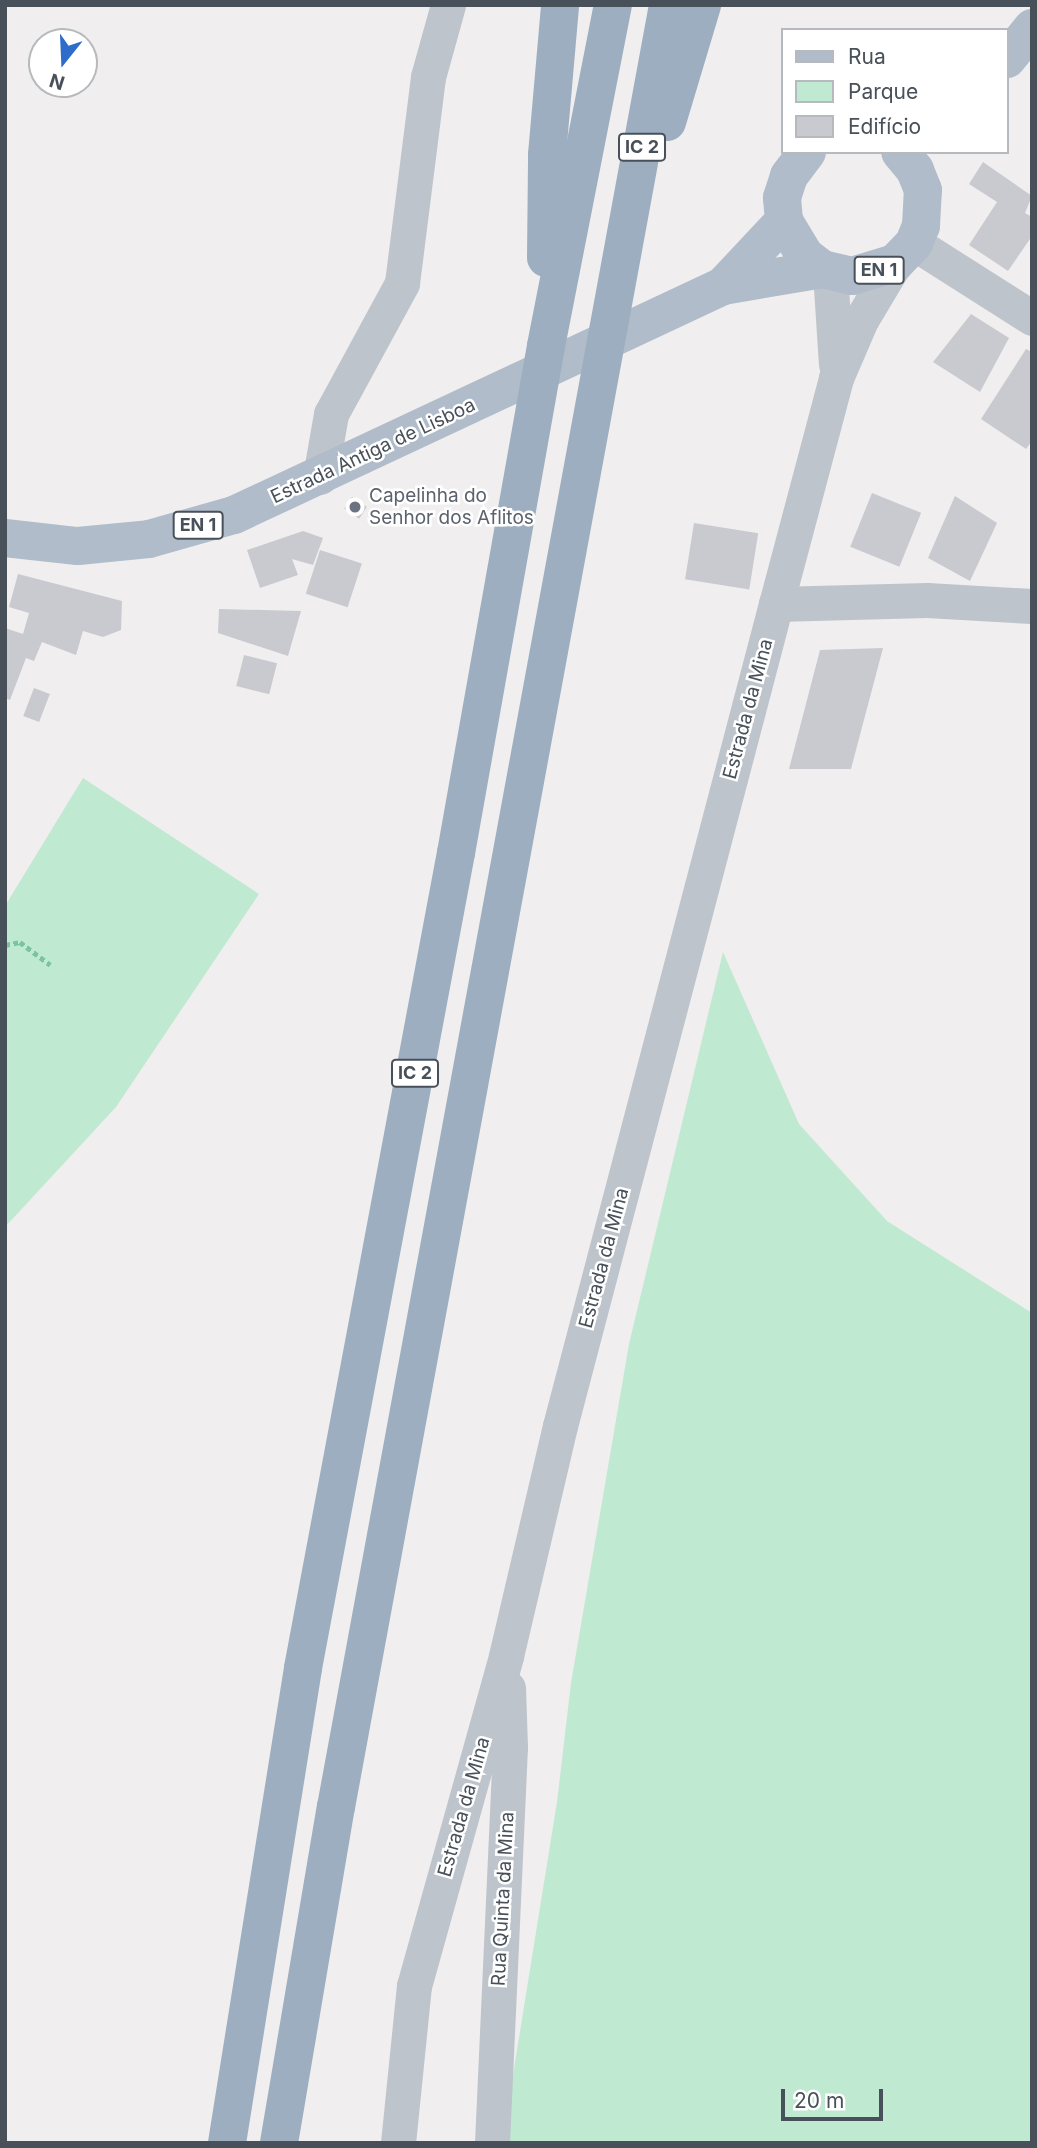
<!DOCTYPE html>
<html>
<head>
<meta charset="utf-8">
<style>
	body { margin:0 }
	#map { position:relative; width:1037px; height:2148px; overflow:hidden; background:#f0eeee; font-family:Inter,sans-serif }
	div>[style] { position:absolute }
	.green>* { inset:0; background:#c0e9d2 }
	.building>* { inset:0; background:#c9cad0; transform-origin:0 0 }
	.path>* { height:4.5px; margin-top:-2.25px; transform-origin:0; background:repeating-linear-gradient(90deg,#7cc3a3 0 5px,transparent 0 8.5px) }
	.minor>* { height:35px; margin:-17.5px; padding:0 17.5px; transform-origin:17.5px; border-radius:17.5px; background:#bec4cb }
	.primary>* { height:38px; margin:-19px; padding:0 19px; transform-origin:19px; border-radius:19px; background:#b0bcca }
	.trunk>* { height:38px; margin:-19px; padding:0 19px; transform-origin:19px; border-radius:19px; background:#9daec0 }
	.dots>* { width:19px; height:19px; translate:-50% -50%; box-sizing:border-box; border:4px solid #fff; border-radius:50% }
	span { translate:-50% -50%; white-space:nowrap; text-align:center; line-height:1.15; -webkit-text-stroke:5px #fff; paint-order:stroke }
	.shield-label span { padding:2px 5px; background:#fff; border:2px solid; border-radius:5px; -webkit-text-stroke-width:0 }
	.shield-label { font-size:18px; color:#485059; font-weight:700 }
	.street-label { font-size:19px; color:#485059 }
	.worship-label { font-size:19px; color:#5b616d }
	.left { translate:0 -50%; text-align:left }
	.frame { position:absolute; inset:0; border:7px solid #485059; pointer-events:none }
	.legend { position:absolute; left:781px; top:28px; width:228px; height:126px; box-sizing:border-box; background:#fff; border:2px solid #b6b9bd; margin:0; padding:9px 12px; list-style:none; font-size:21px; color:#485059 }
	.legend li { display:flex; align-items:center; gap:14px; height:35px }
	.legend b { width:35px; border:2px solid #b6b9bd }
	.north { position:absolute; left:28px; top:28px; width:70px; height:70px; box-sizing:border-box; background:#fff; border:2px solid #b6b9bd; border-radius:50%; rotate:198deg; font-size:19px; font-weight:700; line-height:28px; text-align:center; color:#485059 }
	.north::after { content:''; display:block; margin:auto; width:24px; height:32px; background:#2d6ccb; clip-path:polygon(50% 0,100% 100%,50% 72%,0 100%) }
	.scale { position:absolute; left:781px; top:2089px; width:102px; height:32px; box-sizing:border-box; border:4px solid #485059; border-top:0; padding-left:9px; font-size:21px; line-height:24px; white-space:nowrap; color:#485059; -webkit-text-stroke:5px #fff; paint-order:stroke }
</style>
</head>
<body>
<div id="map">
	<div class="green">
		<div style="clip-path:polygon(83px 778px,259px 894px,116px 1107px,5px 1227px,5px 906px)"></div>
		<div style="clip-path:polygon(723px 952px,799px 1124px,887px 1221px,1032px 1313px,1032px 2143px,502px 2143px,557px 1802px,571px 1683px,629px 1344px)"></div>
	</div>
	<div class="building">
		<div style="clip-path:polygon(983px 162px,1032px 196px,1025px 213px,1032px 217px,1032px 236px,1008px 271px,969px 245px,997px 202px,969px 184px)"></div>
		<div style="clip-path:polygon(971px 314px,1009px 338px,980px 392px,933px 362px)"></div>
		<div style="clip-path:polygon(1026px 349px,1032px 352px,1032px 441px,1026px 449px,981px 419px)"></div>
		<div style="left:872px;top:493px;width:53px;height:58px;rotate:22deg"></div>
		<div style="clip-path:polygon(955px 496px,997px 523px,970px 581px,928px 558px)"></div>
		<div style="left:352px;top:497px;width:18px;height:14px;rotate:34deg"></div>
		<div style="left:694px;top:523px;width:65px;height:57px;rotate:9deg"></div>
		<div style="clip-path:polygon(303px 531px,323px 538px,313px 565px,292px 559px,298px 575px,260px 588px,247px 550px)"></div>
		<div style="left:320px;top:550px;width:44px;height:46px;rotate:18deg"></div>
		<div style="clip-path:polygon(18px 574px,122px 601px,121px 630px,103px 637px,83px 631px,76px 655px,42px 642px,34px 661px,26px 658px,10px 700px,5px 698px,5px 628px,23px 634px,29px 613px,9px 607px)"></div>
		<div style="clip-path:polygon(219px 609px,301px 611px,288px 656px,218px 633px)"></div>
		<div style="clip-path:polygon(883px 648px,851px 769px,789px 769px,820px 650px)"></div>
		<div style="left:244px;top:655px;width:34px;height:32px;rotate:14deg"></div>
		<div style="left:34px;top:688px;width:17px;height:30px;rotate:21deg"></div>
	</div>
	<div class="path">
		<div style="left:5px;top:945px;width:15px;rotate:-11deg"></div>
		<div style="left:20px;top:942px;width:38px;rotate:37deg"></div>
	</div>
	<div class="minor">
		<div style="left:914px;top:243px;width:140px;rotate:32.4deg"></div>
		<div style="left:830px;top:272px;width:92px;rotate:86.3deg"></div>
		<div style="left:320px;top:477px;width:64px;rotate:-80.1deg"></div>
		<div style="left:331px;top:414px;width:149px;rotate:-61.5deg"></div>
		<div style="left:402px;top:283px;width:208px;rotate:-82.8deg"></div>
		<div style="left:428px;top:77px;width:75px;rotate:-74.5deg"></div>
		<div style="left:776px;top:604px;width:151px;rotate:-1.5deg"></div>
		<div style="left:927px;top:600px;width:105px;rotate:3.3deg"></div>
		<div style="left:398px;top:2143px;width:158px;rotate:-84.2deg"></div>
		<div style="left:414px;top:1986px;width:343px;rotate:-74.4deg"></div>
		<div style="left:506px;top:1656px;width:236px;rotate:-76.8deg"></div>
		<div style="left:560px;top:1426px;width:850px;rotate:-75.28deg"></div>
		<div style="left:776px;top:604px;width:234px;rotate:-75.1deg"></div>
		<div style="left:836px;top:378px;width:63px;rotate:-66.7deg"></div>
		<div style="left:861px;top:320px;width:66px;rotate:-59.2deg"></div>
		<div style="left:492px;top:2143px;width:396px;rotate:-87.4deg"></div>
		<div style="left:510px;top:1747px;width:59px;rotate:-91.9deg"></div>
	</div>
	<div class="primary">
		<div style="left:1007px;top:59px;width:40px;rotate:-51deg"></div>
		<div style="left:807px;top:152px;width:30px;rotate:127deg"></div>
		<div style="left:789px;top:176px;width:23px;rotate:108deg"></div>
		<div style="left:782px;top:198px;width:23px;rotate:85deg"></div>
		<div style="left:784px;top:221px;width:41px;rotate:59deg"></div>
		<div style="left:805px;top:256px;width:21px;rotate:37deg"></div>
		<div style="left:822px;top:269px;width:31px;rotate:13deg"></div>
		<div style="left:852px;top:276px;width:45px;rotate:-16.8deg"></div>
		<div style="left:895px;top:263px;width:28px;rotate:-46deg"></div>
		<div style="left:914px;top:243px;width:18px;rotate:-68deg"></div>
		<div style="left:921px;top:226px;width:36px;rotate:-87deg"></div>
		<div style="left:923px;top:190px;width:22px;rotate:-112deg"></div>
		<div style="left:915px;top:170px;width:23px;rotate:-130deg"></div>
		<div style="left:723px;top:286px;width:89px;rotate:-46.8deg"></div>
		<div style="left:5px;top:538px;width:73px;rotate:6.3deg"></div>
		<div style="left:78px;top:546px;width:71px;rotate:-5.6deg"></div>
		<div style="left:149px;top:539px;width:88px;rotate:-15.8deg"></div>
		<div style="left:234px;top:515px;width:540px;rotate:-25.09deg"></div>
		<div style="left:723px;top:286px;width:100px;rotate:-9.7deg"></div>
	</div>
	<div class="trunk">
		<div style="left:667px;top:122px;width:122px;rotate:-73.3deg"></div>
		<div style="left:546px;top:258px;width:103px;rotate:-89.4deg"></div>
		<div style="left:547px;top:155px;width:151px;rotate:-85deg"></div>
		<div style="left:227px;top:2143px;width:481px;rotate:-80.9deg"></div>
		<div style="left:303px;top:1668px;width:829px;rotate:-79.37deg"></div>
		<div style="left:456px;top:853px;width:515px;rotate:-79.93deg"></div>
		<div style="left:546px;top:346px;width:348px;rotate:-78.9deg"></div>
		<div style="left:279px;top:2143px;width:341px;rotate:-80.4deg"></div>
		<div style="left:336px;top:1807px;width:1832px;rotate:-79.56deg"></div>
	</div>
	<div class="dots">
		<div style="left:355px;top:507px;background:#6b7280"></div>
	</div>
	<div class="shield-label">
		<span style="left:642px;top:147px">IC 2</span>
		<span style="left:879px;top:270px">EN 1</span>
		<span style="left:198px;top:525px">EN 1</span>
		<span style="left:415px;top:1073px">IC 2</span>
	</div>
	<div class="street-label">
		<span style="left:373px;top:451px;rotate:-25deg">Estrada Antiga de Lisboa</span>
		<span style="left:748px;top:709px;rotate:-75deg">Estrada da Mina</span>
		<span style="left:604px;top:1258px;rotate:-75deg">Estrada da Mina</span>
		<span style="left:464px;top:1807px;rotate:-74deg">Estrada da Mina</span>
		<span style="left:503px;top:1899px;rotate:-87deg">Rua Quinta da Mina</span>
	</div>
	<div class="worship-label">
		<span class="left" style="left:369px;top:507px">Capelinha do<br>Senhor dos Aflitos</span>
	</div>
	<div class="frame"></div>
	<ul class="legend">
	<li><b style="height:9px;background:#b0bcca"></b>Rua</li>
	<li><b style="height:19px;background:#c0e9d2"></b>Parque</li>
	<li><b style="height:19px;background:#c9cad0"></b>Edifício</li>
	</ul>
	<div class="north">N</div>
	<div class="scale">20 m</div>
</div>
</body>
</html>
